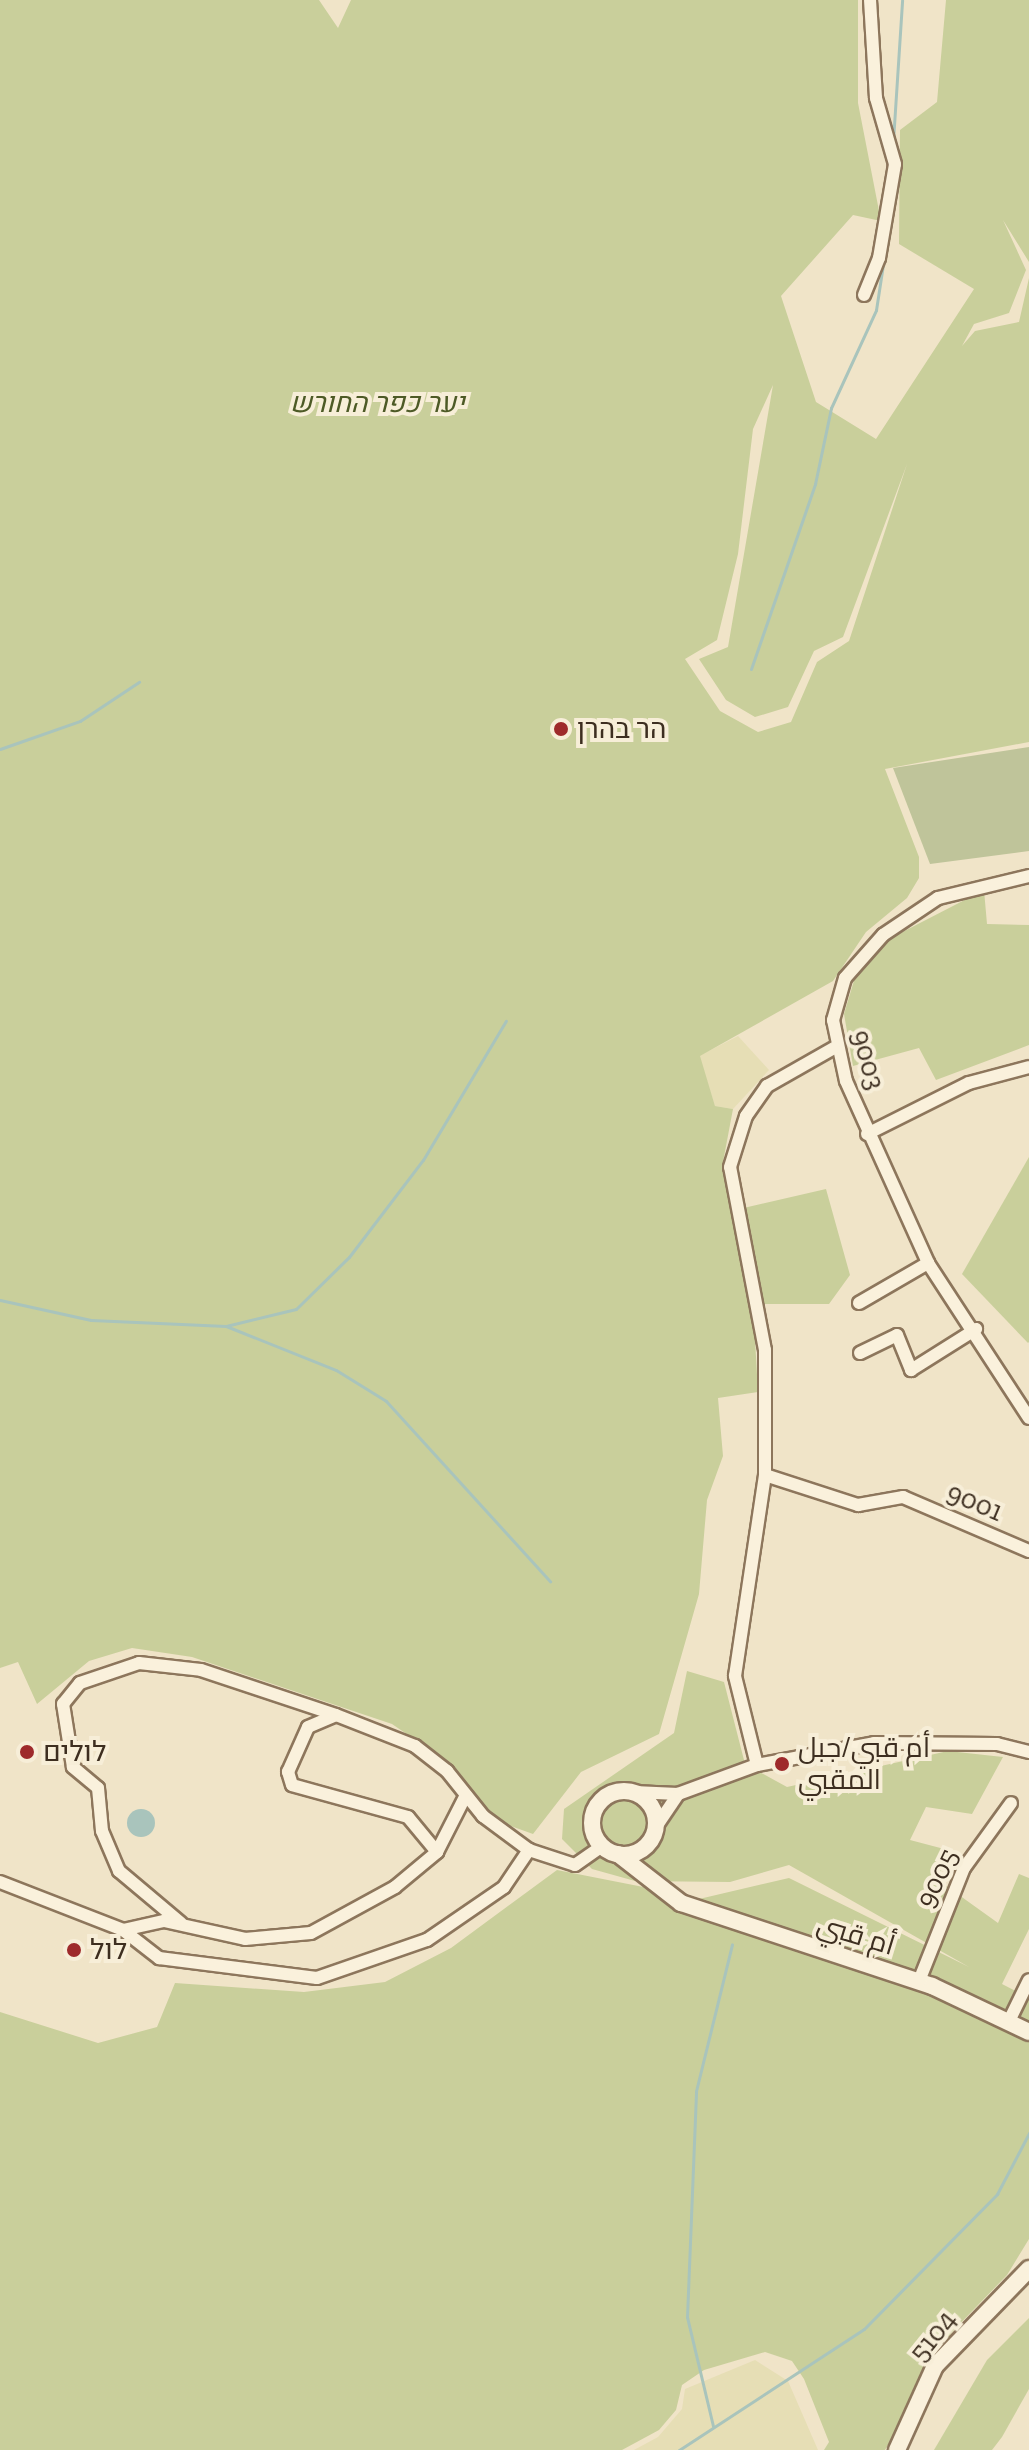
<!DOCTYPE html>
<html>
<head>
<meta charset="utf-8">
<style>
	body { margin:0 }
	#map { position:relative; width:1029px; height:2450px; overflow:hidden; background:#f0e4c8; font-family:"Zilla Slab",Cairo,Heebo,serif }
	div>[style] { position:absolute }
	.farmland>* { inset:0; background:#e6deb5 }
	.green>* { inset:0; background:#c9cf9b }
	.cemetery>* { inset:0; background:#bfc49a }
	.water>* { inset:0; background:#a9c4bc }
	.round { border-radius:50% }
	.stream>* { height:3px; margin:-1.5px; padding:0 1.5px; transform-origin:1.5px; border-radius:1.5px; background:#a9c4bc }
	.roads { filter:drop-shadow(2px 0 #8d765c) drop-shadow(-2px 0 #8d765c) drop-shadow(0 2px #8d765c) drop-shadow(0 -2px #8d765c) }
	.minor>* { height:12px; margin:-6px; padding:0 6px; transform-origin:6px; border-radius:6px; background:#faf1dc }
	.tertiary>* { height:16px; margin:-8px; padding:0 8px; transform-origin:8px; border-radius:8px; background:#faf1dc }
	.tertiary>.ring { margin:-8px; padding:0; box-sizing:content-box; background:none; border:16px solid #faf1dc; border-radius:50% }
	.dots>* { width:22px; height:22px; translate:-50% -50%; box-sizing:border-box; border:4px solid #f7eed8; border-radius:50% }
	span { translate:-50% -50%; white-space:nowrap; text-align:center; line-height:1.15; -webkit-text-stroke:8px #f7eed8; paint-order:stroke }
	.park-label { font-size:28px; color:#4d5a26; font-style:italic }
	.poi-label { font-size:28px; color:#3d2e20 }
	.left { translate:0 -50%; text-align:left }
	.street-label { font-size:28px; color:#3d2e20 }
</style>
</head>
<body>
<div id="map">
	<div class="farmland">
		<div style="clip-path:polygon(738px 1036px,769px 1070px,733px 1109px,715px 1106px,699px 1056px)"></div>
		<div style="clip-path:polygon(755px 2360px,788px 2381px,818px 2450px,634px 2450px,658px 2437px,682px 2409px,685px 2389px)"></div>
	</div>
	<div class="green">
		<div style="clip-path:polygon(evenodd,0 0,319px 0,338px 28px,351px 0,858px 0,858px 103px,881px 221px,853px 215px,781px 296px,816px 402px,876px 439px,974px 289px,899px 244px,900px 130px,937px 102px,946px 0,1029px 0,1029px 262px,1003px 220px,1026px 270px,1009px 313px,974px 324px,962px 346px,975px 331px,1019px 322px,1029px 278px,1029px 742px,885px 769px,919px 857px,919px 878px,907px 898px,866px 932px,833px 981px,700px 1056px,715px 1106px,733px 1109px,723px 1162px,735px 1210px,826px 1189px,850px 1275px,829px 1304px,753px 1304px,758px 1392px,718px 1398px,723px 1456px,707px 1500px,699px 1594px,659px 1734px,581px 1772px,533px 1834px,494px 1820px,442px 1758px,392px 1724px,192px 1657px,132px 1648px,89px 1661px,37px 1704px,18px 1662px,0 1668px,0 0,773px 385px,728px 647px,699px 659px,726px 700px,755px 717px,788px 707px,814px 651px,843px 637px,907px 464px,849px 641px,817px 662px,791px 722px,758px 732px,720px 711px,685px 659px,717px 640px,738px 554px,753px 429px,773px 385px)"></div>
		<div style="clip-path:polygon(984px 890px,987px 924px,1029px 925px,1029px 1045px,936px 1080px,919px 1048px,853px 1066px,844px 1014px,856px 974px,887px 940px)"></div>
		<div style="clip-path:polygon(1029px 1157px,1029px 1342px,1028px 1343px,962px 1274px)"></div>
		<div style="clip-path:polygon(687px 1671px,724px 1682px,745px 1764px,787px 1787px,948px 1751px,1003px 1757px,972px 1814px,926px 1807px,910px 1840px,948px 1850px,938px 1880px,998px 1923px,1019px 1874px,1029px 1878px,1029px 1929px,1002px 1984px,1029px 1998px,1029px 2239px,1007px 2275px,951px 2333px,885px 2450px,824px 2450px,829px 2442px,804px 2379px,792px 2361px,765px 2352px,704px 2370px,682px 2385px,676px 2410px,659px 2430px,622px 2450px,0 2450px,0 2012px,98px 2043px,157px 2027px,175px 1983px,304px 1992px,385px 1982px,451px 1948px,557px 1870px,684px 1895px,682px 1903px,789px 1878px,969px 1967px,789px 1865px,730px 1882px,635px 1881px,592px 1869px,562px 1839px,564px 1809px,674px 1733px)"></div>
		<div style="clip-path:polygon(1029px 2318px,1029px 2389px,1002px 2437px,992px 2450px,934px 2450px,987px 2360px)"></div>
	</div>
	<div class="cemetery">
		<div style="clip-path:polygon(1029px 747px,1029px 851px,930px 864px,893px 768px)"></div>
	</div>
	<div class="water">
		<div class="round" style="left:127px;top:1809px;width:28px;height:28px"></div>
	</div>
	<div class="stream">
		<div style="left:893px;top:141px;width:141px;rotate:-86.3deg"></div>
		<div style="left:751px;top:669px;width:196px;rotate:-70.9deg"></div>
		<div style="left:815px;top:484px;width:78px;rotate:-78.1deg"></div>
		<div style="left:831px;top:408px;width:108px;rotate:-65.3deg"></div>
		<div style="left:876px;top:310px;width:47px;rotate:-81.3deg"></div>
		<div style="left:0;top:749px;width:85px;rotate:-19.3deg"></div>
		<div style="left:80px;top:721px;width:71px;rotate:-33.5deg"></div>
		<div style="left:0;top:1300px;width:93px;rotate:12.4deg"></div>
		<div style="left:91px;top:1320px;width:135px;rotate:2.5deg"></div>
		<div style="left:226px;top:1326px;width:72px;rotate:-13.7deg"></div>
		<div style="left:296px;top:1309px;width:74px;rotate:-44.5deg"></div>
		<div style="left:349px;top:1257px;width:122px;rotate:-52.7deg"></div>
		<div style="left:423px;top:1160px;width:162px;rotate:-59.2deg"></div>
		<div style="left:226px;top:1326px;width:118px;rotate:21.8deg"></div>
		<div style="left:336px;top:1370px;width:59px;rotate:31.8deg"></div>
		<div style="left:386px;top:1401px;width:244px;rotate:47.7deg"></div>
		<div style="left:713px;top:2426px;width:112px;rotate:-103.4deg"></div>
		<div style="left:687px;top:2317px;width:226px;rotate:-87.7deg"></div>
		<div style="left:696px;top:2091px;width:151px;rotate:-76.2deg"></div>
		<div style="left:679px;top:2450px;width:221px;rotate:-33.2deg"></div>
		<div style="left:864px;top:2329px;width:190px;rotate:-45.4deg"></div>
		<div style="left:997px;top:2194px;width:69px;rotate:-62.3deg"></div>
	</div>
	<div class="roads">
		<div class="minor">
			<div style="left:864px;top:295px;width:40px;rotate:-68deg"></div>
			<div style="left:879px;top:258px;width:95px;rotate:-80.3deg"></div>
			<div style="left:895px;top:164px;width:69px;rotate:-106.1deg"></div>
			<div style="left:876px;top:98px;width:98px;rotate:-93.5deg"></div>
			<div style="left:1029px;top:876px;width:94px;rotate:166.4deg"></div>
			<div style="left:938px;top:898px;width:66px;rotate:146.1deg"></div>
			<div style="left:883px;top:935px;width:57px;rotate:131.5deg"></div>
			<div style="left:845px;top:978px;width:44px;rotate:105.9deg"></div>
			<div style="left:833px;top:1020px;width:62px;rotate:78deg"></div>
			<div style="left:846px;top:1081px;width:200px;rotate:65.7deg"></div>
			<div style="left:928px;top:1263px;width:185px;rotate:56.9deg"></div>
			<div style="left:867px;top:1134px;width:114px;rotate:-26.6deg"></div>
			<div style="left:969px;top:1083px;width:62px;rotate:-14.9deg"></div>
			<div style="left:859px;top:1303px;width:80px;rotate:-30.1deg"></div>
			<div style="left:860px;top:1353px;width:41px;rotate:-25.9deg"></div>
			<div style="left:897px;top:1335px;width:38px;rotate:68deg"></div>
			<div style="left:911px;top:1370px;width:77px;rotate:-32.2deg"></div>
			<div style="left:765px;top:1475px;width:98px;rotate:17.9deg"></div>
			<div style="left:858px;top:1505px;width:46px;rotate:-10.1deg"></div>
			<div style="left:903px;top:1497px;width:137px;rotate:23.2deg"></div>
			<div style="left:757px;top:1765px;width:92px;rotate:-103.9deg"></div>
			<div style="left:735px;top:1676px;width:203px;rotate:-81.5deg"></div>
			<div style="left:765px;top:1475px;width:125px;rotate:-90deg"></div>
			<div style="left:765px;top:1350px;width:186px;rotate:-100.8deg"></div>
			<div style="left:730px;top:1167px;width:53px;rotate:-72.6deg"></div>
			<div style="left:746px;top:1116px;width:37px;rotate:-55deg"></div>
			<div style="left:767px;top:1086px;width:77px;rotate:-29.6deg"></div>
			<div style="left:634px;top:1792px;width:44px;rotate:2.6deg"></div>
			<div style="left:678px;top:1794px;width:84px;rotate:-20.2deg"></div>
			<div style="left:757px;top:1765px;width:119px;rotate:-10.6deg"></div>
			<div style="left:874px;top:1743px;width:123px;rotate:0.5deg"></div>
			<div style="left:997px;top:1744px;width:33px;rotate:14deg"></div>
			<div style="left:466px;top:1795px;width:64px;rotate:117deg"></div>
			<div style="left:437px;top:1852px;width:45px;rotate:-129.6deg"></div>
			<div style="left:408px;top:1817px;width:120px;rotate:-164.6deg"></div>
			<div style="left:292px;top:1785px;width:14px;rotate:-107deg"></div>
			<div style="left:288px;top:1772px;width:49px;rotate:-66deg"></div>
			<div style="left:308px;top:1727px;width:30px;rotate:-23deg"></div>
			<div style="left:336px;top:1715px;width:85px;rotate:21.4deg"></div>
			<div style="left:415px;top:1746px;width:41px;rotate:38deg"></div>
			<div style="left:447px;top:1771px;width:58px;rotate:51.3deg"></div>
			<div style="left:483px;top:1816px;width:57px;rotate:36.5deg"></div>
			<div style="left:656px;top:1827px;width:40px;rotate:-56deg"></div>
			<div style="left:0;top:1882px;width:132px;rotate:21.3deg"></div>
			<div style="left:123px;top:1930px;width:46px;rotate:37.9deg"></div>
			<div style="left:159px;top:1958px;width:159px;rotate:7.2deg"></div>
			<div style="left:317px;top:1978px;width:116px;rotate:-19.1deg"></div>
			<div style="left:427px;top:1940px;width:93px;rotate:-34.5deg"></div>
			<div style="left:504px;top:1887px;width:45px;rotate:-56deg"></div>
			<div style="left:529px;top:1850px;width:48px;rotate:18.1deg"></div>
			<div style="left:575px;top:1865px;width:33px;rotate:-35deg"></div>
			<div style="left:181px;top:1923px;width:81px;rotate:-140deg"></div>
			<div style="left:119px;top:1871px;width:43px;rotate:-113deg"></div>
			<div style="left:102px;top:1831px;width:43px;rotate:-95.3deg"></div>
			<div style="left:98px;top:1788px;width:33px;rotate:-140deg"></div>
			<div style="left:73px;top:1767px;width:64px;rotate:-99deg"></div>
			<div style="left:63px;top:1704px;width:27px;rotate:-51deg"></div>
			<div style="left:80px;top:1683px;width:62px;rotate:-18.7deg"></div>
			<div style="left:139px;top:1663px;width:62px;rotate:6.4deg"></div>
			<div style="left:201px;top:1670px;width:142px;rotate:18.4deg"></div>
			<div style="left:123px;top:1930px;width:42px;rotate:-12.4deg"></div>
			<div style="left:164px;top:1921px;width:83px;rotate:12.5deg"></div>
			<div style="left:245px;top:1939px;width:66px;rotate:-5.2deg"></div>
			<div style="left:311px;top:1933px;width:96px;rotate:-28.7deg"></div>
			<div style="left:395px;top:1887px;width:55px;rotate:-39.8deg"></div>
			<div style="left:919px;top:1981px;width:122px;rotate:-68.3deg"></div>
			<div style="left:964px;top:1868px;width:80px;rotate:-54.1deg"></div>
			<div style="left:1010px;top:2019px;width:43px;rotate:-64deg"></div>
		</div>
		<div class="tertiary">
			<div class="ring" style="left:592px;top:1791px;width:48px;height:48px"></div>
			<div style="left:618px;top:1854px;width:80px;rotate:37.9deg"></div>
			<div style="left:681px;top:1903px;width:264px;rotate:18.3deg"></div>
			<div style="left:932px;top:1986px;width:107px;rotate:25.4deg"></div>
			<div style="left:897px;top:2450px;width:92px;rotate:-65.7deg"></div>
			<div style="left:935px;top:2366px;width:135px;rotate:-45.9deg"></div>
		</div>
	</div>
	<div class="dots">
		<div style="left:561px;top:729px;background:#9e2a2b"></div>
		<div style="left:27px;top:1752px;background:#9e2a2b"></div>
		<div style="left:782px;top:1764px;background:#9e2a2b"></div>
		<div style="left:74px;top:1950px;background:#9e2a2b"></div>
	</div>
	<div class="park-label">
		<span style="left:377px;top:403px">יער כפר החורש</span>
	</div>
	<div class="poi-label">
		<span class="left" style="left:577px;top:729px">הר בהרן</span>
		<span class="left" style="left:798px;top:1764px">أم قبي/جبل<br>المقبي</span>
		<span class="left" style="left:43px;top:1752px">לולים</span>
		<span class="left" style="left:90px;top:1950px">לול</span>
	</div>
	<div class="street-label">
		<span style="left:868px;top:1060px;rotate:75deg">9003</span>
		<span style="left:975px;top:1502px;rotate:23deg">9001</span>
		<span style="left:937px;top:1878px;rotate:-64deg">9005</span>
		<span style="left:856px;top:1935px;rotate:17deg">أم قبي</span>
		<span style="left:933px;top:2336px;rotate:-51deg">5104</span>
	</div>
</div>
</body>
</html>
